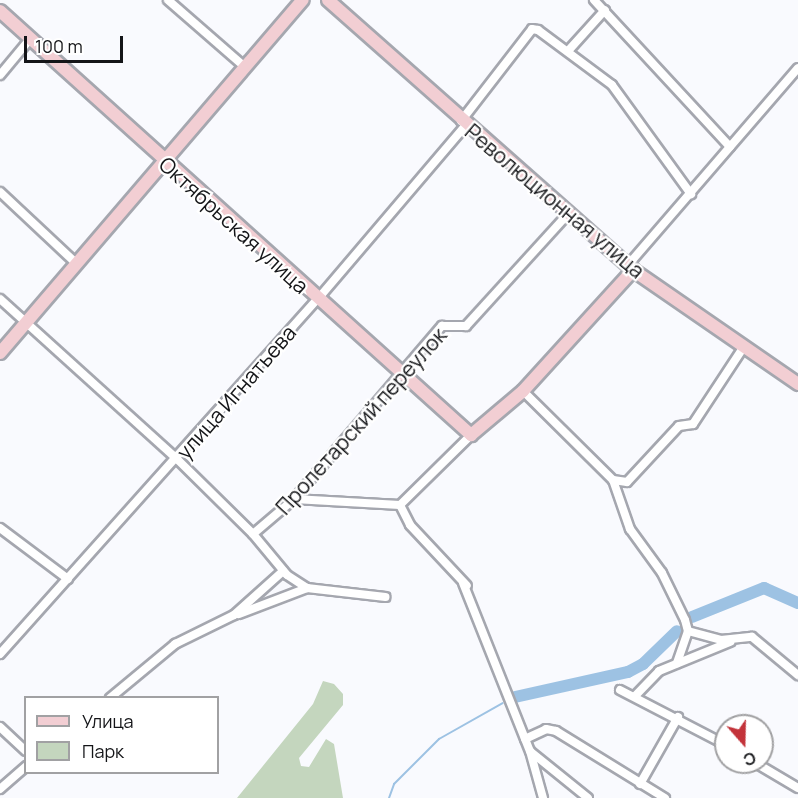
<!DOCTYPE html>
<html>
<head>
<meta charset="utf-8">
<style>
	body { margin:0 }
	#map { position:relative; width:798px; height:798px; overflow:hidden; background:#f9fafe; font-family:Manrope,sans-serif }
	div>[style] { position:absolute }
	.green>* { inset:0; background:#c4d6be }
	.stream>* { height:2px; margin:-1px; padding:0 1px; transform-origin:1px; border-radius:1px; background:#9dc2e3 }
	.river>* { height:12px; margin:-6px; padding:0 6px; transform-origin:6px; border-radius:6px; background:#9dc2e3 }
	.roads { filter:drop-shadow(2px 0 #a5a7af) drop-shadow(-2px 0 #a5a7af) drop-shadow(0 2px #a5a7af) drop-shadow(0 -2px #a5a7af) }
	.street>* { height:8px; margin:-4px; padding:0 4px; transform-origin:4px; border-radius:4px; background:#fff }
	.secondary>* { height:12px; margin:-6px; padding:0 6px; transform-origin:6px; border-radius:6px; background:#f2ced3 }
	span { translate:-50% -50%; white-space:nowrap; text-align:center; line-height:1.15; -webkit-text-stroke:4.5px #fff; paint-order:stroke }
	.street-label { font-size:21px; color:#141518 }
	.legend { position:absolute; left:24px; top:696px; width:195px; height:78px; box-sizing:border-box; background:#fff; border:2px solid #a1a1a3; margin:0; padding:8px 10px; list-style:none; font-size:18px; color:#141518 }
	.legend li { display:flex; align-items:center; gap:12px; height:30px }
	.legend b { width:30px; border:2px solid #a1a1a3 }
	.north { position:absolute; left:714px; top:714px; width:60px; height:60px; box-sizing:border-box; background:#fff; border:2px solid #a1a1a3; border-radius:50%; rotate:160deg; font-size:16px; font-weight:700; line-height:24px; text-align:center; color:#141518 }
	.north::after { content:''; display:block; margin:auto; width:21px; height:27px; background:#c3333a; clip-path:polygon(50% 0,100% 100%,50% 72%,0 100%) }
	.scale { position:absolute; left:24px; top:36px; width:99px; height:27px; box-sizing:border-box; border:3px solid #141518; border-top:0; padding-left:8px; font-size:18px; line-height:21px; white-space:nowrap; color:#141518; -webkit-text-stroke:4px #fff; paint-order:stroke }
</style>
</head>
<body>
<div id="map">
	<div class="green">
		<div style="clip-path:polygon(323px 681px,334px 684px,343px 694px,343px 705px,299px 758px,301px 766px,309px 767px,326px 739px,334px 744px,343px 798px,237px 798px,313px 704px)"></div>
	</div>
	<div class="stream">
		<div style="left:389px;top:798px;width:15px;rotate:-70deg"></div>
		<div style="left:394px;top:784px;width:64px;rotate:-45deg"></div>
		<div style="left:439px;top:739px;width:73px;rotate:-29.4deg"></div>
	</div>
	<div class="river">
		<div style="left:692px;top:617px;width:78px;rotate:-21.9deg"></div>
		<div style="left:764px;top:588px;width:37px;rotate:24deg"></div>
		<div style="left:515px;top:697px;width:116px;rotate:-12.5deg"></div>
		<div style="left:628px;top:672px;width:17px;rotate:-28deg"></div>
		<div style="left:643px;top:664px;width:47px;rotate:-44.1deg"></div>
	</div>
	<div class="roads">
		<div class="street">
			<div style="left:168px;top:0;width:103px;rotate:41.1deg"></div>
			<div style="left:594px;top:0;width:200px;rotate:47.2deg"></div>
			<div style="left:568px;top:51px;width:55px;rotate:-47.9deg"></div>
			<div style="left:0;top:75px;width:47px;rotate:-50.2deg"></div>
			<div style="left:461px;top:121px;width:116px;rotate:-52.3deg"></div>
			<div style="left:532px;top:29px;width:6px;rotate:9deg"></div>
			<div style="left:538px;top:30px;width:92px;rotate:36.6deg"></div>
			<div style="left:612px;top:85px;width:135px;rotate:54.1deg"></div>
			<div style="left:0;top:192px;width:105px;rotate:43.1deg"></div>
			<div style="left:628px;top:265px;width:260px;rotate:-49.2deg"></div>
			<div style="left:0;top:299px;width:239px;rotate:42.1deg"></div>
			<div style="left:177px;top:459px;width:107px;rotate:44.6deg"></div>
			<div style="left:253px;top:534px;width:53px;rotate:50.3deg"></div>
			<div style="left:287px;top:575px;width:24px;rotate:33deg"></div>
			<div style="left:523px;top:391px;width:127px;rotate:44.7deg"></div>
			<div style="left:613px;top:480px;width:14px;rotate:8deg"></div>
			<div style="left:627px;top:482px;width:76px;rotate:-47.1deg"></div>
			<div style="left:679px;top:426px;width:14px;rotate:-8deg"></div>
			<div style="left:693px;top:424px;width:91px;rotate:-56.7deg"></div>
			<div style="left:613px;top:480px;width:52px;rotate:70.9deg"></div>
			<div style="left:630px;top:529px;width:54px;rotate:54deg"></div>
			<div style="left:662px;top:573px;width:52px;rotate:63.9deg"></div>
			<div style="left:685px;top:620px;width:11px;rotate:75deg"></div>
			<div style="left:688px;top:631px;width:34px;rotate:109deg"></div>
			<div style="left:294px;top:499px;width:106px;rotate:3.2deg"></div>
			<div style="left:400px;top:505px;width:100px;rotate:-44.6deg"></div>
			<div style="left:400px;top:505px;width:22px;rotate:63deg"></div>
			<div style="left:410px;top:525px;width:83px;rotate:46.9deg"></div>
			<div style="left:0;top:528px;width:85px;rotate:36.9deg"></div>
			<div style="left:253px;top:534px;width:54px;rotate:-40.5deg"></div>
			<div style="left:294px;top:499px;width:228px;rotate:-49.5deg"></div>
			<div style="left:442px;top:326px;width:24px"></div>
			<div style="left:466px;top:326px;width:151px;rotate:-47.7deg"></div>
			<div style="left:463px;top:583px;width:181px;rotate:68.3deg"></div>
			<div style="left:530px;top:751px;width:49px;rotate:74.5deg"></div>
			<div style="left:239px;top:614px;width:73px;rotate:-20.9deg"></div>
			<div style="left:307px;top:588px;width:79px;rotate:6.6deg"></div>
			<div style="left:688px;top:631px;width:34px;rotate:15deg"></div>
			<div style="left:721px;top:640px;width:31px;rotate:-6deg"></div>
			<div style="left:752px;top:637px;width:60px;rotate:39.6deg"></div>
			<div style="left:0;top:654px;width:475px;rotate:-48.2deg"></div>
			<div style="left:317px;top:300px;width:230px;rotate:-49.6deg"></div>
			<div style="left:620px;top:690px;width:119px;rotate:27.4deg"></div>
			<div style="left:636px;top:695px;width:33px;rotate:-46deg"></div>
			<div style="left:659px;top:671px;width:77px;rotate:-22.2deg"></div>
			<div style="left:110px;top:698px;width:85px;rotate:-39.7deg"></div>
			<div style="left:175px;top:644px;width:66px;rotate:-26.2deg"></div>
			<div style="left:234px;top:615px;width:66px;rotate:-41.9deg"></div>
			<div style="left:0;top:727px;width:35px;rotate:43deg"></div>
			<div style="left:525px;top:739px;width:23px;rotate:-25deg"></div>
			<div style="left:546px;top:729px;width:10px;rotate:11deg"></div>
			<div style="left:556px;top:731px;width:128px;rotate:31.6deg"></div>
			<div style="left:531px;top:752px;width:73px;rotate:38.9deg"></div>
			<div style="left:754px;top:762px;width:51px;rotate:30.6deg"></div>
			<div style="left:640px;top:784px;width:77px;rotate:-60.4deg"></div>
			<div style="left:0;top:789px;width:35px;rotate:-41deg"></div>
		</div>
		<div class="secondary">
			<div style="left:328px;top:0;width:407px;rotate:41.5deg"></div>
			<div style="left:633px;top:270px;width:201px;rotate:34.6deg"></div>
			<div style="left:0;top:11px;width:634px;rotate:41.99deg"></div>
			<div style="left:471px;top:435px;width:68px;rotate:-40.2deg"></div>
			<div style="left:523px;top:391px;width:164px;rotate:-47.7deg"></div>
			<div style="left:0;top:353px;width:465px;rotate:-49.4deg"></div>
		</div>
	</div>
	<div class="street-label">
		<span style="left:555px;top:201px;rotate:40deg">Революционная улица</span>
		<span style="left:234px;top:225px;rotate:42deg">Октябрьская улица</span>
		<span style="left:236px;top:392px;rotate:-49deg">улица Игнатьева</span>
		<span style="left:361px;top:421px;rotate:-48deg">Пролетарский переулок</span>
	</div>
	<ul class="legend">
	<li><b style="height:8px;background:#f2ced3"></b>Улица</li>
	<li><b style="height:16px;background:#c4d6be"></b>Парк</li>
	</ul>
	<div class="north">С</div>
	<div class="scale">100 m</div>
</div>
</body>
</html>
